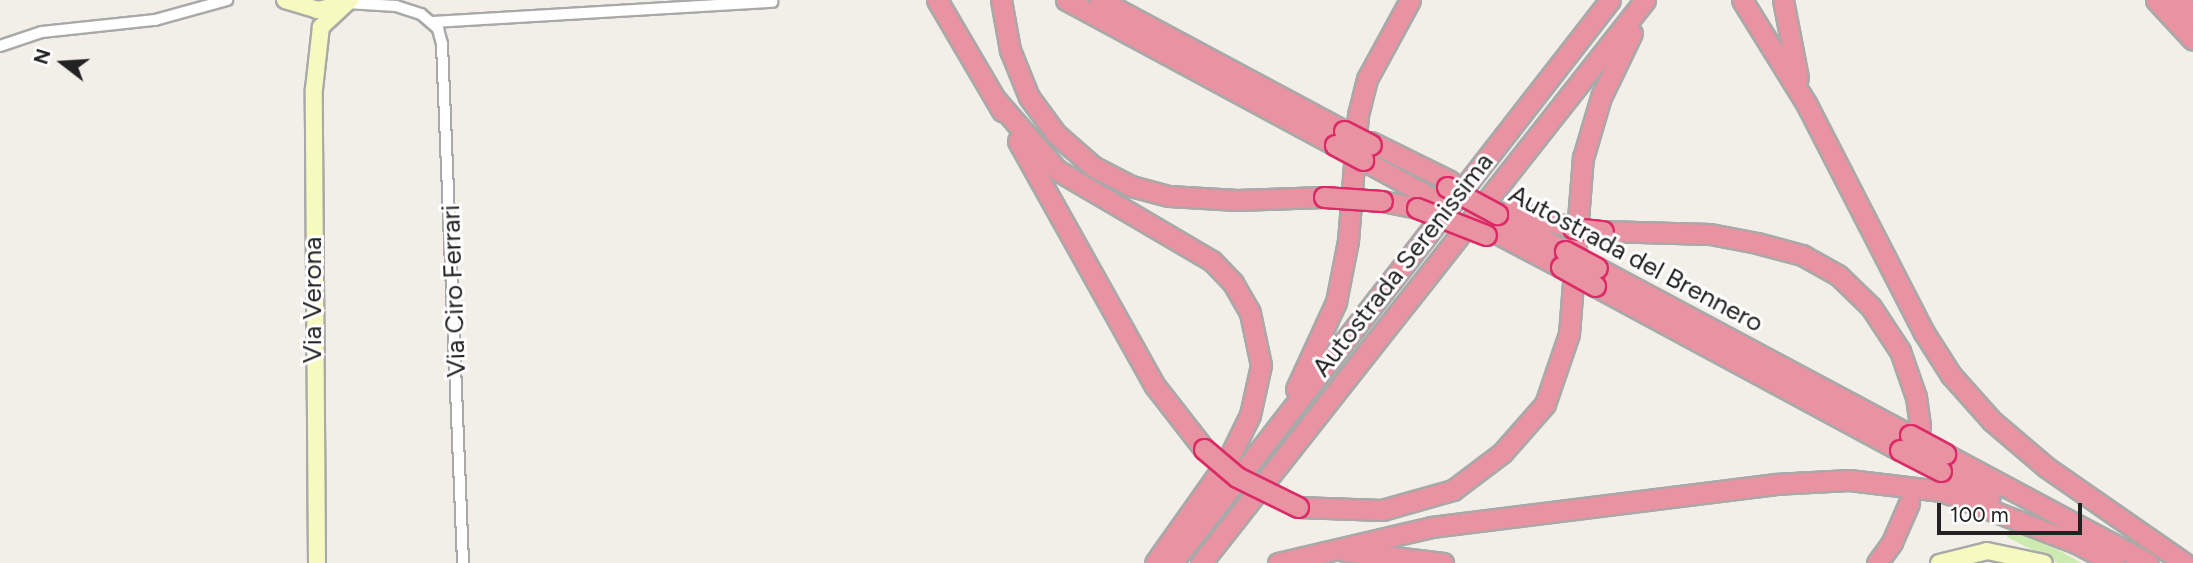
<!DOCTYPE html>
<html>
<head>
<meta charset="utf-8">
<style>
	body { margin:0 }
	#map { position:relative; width:2193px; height:563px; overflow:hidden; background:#f2efe9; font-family:Figtree,sans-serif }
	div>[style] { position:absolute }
	.grass>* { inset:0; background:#cdebb0 }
	.roads { filter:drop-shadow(2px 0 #a9a9a9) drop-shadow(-2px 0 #a9a9a9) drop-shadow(0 2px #a9a9a9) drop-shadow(0 -2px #a9a9a9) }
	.street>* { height:10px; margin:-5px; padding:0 5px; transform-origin:5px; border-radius:5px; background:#fff }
	.secondary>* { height:16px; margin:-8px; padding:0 8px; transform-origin:8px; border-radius:8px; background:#f7fabf }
	.highway>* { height:19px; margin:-9.5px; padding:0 9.5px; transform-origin:9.5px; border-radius:9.5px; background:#e892a2 }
	.bridges { filter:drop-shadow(2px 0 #dc2a67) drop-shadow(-2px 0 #dc2a67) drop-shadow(0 2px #dc2a67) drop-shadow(0 -2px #dc2a67) }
	.highway-bridge>* { height:19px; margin:-9.5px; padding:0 9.5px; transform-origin:9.5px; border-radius:9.5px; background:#e892a2 }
	span { translate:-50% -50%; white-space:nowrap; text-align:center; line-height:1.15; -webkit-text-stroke:6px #fff; paint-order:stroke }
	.street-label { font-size:26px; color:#222 }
	.north { position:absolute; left:28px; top:28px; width:70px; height:70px; -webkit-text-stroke:5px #fff; paint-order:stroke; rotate:287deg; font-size:19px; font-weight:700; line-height:28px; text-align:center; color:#222 }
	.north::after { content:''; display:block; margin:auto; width:24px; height:32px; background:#222; clip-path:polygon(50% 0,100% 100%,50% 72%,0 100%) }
	.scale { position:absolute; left:1937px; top:503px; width:145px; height:32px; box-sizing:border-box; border:4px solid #222; border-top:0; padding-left:9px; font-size:21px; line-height:24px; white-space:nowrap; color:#222; -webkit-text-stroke:5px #fff; paint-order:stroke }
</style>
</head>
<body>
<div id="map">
	<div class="grass">
		<div style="clip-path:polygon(2010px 526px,2050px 545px,2081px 563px,2058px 563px,2007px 537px)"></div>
	</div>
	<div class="roads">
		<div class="street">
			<div style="left:347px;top:3px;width:49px;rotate:3.5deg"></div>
			<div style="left:396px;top:6px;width:26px;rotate:18deg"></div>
			<div style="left:421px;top:14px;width:23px;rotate:41deg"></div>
			<div style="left:438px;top:29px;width:16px;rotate:75deg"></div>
			<div style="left:442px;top:44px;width:519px;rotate:87.68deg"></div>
			<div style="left:433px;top:22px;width:340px;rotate:-3.4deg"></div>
			<div style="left:0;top:46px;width:44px;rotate:-18.4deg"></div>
			<div style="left:42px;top:32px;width:114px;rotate:-6.1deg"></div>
			<div style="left:155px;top:20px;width:75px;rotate:-15.5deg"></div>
		</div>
		<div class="secondary">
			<div style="left:285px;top:0;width:34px;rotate:17deg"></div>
			<div style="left:317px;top:10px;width:25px;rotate:-12deg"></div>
			<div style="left:317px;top:563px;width:474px;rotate:-90.4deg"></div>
			<div style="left:314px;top:89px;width:62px;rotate:-83.6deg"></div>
			<div style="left:321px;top:27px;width:40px;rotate:-43deg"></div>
			<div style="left:1939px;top:563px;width:49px;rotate:-14deg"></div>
			<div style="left:1987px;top:551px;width:58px;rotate:11.9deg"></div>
		</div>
		<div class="highway">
			<div style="left:937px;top:0;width:129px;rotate:59.6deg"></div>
			<div style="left:1001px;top:0;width:51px;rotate:79.8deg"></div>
			<div style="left:1010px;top:50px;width:51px;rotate:68deg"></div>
			<div style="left:1029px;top:97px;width:46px;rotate:53.9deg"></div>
			<div style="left:1056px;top:134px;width:50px;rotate:41deg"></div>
			<div style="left:1094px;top:167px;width:42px;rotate:27.2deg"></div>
			<div style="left:1131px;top:186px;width:39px;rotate:15deg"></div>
			<div style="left:1169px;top:196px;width:68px;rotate:3.4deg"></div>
			<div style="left:1237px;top:200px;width:87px;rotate:-2deg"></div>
			<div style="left:1066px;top:0;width:306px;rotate:28.3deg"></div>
			<div style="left:1100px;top:0;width:277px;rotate:28.2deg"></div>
			<div style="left:1742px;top:0;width:123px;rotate:58.2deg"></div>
			<div style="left:1807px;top:105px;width:254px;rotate:62.8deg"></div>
			<div style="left:1923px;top:331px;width:52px;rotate:57.5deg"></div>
			<div style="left:1951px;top:375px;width:62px;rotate:48.3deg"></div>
			<div style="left:1992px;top:421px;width:71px;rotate:40.4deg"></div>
			<div style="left:2046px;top:467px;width:168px;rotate:34.8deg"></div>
			<div style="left:1783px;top:0;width:79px;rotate:79.1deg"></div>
			<div style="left:2156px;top:0;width:54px;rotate:47.2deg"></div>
			<div style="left:2179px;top:0;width:21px;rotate:49deg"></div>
			<div style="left:996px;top:100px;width:93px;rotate:48.9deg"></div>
			<div style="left:1057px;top:170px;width:180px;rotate:30.4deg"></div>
			<div style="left:1212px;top:261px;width:30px;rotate:46deg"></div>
			<div style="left:1233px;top:283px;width:34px;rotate:60deg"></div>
			<div style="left:1250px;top:313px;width:53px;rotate:78.1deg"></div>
			<div style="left:1261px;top:365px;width:51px;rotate:102.4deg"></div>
			<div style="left:1250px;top:415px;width:50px;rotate:116.1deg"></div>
			<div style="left:1228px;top:460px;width:126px;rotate:125.3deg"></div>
			<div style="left:1018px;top:141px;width:281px;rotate:60.8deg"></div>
			<div style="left:1155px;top:386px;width:80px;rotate:52.1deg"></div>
			<div style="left:1371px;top:142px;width:88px;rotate:26.3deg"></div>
			<div style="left:1363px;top:160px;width:81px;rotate:28.8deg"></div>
			<div style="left:1382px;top:201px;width:36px;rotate:11deg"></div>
			<div style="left:1510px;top:210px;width:66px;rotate:15.9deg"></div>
			<div style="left:1497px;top:214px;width:77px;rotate:28.6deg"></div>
			<div style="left:1485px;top:227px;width:86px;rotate:27.8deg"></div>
			<div style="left:1603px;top:231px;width:107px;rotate:1.6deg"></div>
			<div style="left:1710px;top:234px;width:48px;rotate:10.8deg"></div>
			<div style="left:1757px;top:243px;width:47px;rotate:14.9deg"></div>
			<div style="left:1802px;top:255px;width:41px;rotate:29.1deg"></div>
			<div style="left:1838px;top:275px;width:46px;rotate:44.1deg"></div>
			<div style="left:1871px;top:307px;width:53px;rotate:56.6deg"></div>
			<div style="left:1900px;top:351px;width:49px;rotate:70.8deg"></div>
			<div style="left:1916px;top:397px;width:30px;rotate:82deg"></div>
			<div style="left:1597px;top:268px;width:355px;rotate:28.1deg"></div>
			<div style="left:1595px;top:286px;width:346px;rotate:28.3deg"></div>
			<div style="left:1296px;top:389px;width:96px;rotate:-65.3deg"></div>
			<div style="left:1336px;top:302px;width:62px;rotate:-78.9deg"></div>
			<div style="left:1348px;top:241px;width:126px;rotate:-85.5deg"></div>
			<div style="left:1358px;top:115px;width:37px;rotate:-76deg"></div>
			<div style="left:1367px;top:79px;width:90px;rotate:-61.4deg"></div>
			<div style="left:1945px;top:454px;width:230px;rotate:28.2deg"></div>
			<div style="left:1941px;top:471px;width:55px;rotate:28deg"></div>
			<div style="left:1298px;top:507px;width:84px;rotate:2deg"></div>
			<div style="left:1382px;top:510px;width:74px;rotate:-15.7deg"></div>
			<div style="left:1453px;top:490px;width:61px;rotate:-37.1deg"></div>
			<div style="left:1502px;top:453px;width:65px;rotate:-48.7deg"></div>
			<div style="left:1545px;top:404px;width:74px;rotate:-71.1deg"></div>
			<div style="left:1569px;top:334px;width:177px;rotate:-85.5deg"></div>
			<div style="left:1583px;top:158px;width:64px;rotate:-73.6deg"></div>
			<div style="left:1601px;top:97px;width:71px;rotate:-64.2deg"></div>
			<div style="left:2069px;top:539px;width:51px;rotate:28.1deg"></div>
			<div style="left:1344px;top:551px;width:100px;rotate:6.9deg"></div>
			<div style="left:1172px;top:563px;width:713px;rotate:-52.12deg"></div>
			<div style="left:1201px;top:563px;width:717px;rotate:-51.74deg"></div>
			<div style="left:1278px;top:563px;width:157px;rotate:-13.2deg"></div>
			<div style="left:1431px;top:527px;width:346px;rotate:-7.1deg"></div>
			<div style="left:1774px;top:484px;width:75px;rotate:-3.1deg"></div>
			<div style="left:1849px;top:480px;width:93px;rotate:6.8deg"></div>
			<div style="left:1941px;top:491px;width:150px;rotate:21.1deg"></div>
			<div style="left:1877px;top:563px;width:26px;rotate:-54deg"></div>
			<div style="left:1892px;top:542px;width:43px;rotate:-66.4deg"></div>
		</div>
	</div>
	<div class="bridges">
		<div class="highway-bridge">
			<div style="left:1344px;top:131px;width:30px;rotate:27deg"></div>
			<div style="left:1335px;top:145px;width:32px;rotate:28deg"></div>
			<div style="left:1447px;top:187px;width:57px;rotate:28.4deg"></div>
			<div style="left:1324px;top:197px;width:58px;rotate:3.9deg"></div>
			<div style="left:1417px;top:208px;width:74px;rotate:21.4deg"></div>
			<div style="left:1573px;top:228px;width:30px;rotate:6deg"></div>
			<div style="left:1565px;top:251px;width:36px;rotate:28deg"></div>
			<div style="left:1561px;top:267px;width:39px;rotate:29deg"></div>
			<div style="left:1910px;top:435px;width:40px;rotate:28deg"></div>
			<div style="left:1204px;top:449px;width:43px;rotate:40.3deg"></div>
			<div style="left:1237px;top:477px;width:68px;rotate:26.2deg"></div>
			<div style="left:1900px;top:450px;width:46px;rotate:27.1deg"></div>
		</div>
	</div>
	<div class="street-label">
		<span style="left:1636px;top:259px;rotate:28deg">Autostrada del Brennero</span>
		<span style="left:1403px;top:265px;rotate:-52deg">Autostrada Serenissima</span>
		<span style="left:454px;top:291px;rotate:-92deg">Via Ciro Ferrari</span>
		<span style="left:313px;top:300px;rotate:-90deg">Via Verona</span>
	</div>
	<div class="north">N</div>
	<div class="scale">100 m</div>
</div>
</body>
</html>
